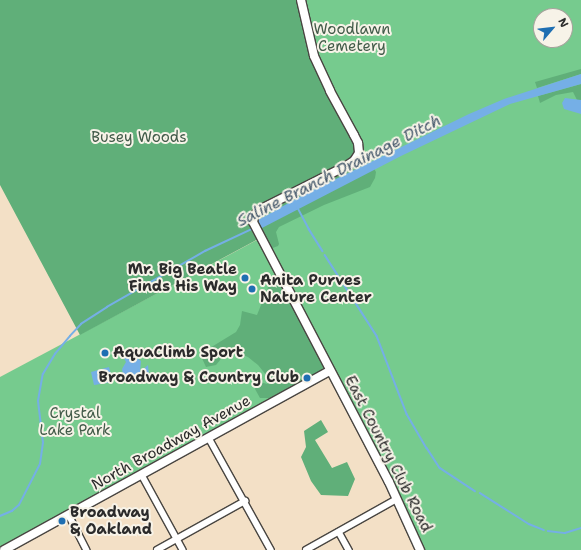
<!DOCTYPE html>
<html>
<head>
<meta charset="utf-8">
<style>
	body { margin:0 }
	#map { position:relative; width:581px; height:550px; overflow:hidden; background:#f3e0c6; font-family:"Shantell Sans",sans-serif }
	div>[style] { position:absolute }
	.green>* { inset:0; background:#76cb8e }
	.forest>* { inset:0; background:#60af79 }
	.water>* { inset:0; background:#75afe6 }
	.stream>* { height:1.5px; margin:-0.75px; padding:0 0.75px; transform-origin:0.75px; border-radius:0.75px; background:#75afe6 }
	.roads { filter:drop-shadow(1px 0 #494642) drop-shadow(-1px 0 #494642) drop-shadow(0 1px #494642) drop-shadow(0 -1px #494642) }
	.street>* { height:5.5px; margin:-2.75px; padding:0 2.75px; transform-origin:2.75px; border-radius:2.75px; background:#fff }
	.secondary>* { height:8px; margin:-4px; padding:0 4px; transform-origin:4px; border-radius:4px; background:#fff }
	.dots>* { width:11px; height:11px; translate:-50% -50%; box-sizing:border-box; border:2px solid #f7f3e8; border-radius:50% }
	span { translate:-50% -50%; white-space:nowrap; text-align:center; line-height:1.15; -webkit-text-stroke:4px #f7f3e8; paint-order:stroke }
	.park-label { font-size:15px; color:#425b49 }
	.poi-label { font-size:15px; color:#2b2b2b; font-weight:700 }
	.right { translate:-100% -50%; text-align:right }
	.left { translate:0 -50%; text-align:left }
	.street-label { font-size:15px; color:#2b2b2b }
	.water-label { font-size:16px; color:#45596c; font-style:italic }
	.north { position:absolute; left:533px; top:8px; width:40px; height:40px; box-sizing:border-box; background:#f7f3e8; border:1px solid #a5a39c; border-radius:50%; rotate:62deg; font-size:11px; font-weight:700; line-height:16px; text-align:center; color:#2b2b2b }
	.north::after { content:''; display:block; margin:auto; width:14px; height:18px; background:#1f6fb2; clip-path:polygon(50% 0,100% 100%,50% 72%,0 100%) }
</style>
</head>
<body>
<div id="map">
	<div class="green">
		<div style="clip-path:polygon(evenodd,304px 0,581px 0,581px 550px,425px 550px,359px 418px,256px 221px,322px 181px,368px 158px,317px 54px,304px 0,541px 16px,565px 16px,565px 40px,541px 40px,541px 16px)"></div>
		<div style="clip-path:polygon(259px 239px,323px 368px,322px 372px,0 548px,0 377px)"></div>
	</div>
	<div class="forest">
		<div style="clip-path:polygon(0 0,301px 0,311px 42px,354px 135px,357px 157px,255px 213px,260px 238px,80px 335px,0 185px)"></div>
		<div style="clip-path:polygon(581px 69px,581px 74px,537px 88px,535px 82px)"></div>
		<div style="clip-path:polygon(581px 84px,581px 100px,577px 100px,573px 92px,556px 95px,540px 103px,538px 96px)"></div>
		<div style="clip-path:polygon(368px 158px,376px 172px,375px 178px,370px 187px,324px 205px,279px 227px,276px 232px,279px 244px,278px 246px,270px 249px,256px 221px,260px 213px)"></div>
		<div style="clip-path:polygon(280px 280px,323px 362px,323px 368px,321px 372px,273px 398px,260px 398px,255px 389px,257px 381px,267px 384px,271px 381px,258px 365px,248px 357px,235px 352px,225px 354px,216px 365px,206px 367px,200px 354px,236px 332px,240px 325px,242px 311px,257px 315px,269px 285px)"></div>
		<div style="clip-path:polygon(321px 420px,328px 432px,315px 440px,332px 468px,347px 462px,355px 479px,348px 496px,321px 495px,311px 481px,301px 457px,306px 447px,304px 431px)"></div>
	</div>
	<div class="water">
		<div style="clip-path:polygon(581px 74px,581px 84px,510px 104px,401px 156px,260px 229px,256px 221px,303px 195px,469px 114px,504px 99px)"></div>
		<div style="clip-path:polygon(565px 98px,581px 100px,581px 114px,564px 109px,562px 103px)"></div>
		<div style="clip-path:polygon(128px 353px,131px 359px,137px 358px,141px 361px,140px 372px,148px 365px,149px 375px,142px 374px,132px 379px,123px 375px,122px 369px,126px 362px,123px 356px)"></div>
		<div style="clip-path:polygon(109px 367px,113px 382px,94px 385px,91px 372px)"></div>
	</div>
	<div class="stream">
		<div style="left:298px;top:208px;width:24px;rotate:62deg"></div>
		<div style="left:309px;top:229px;width:26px;rotate:58deg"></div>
		<div style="left:325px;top:255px;width:96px;rotate:57.3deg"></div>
		<div style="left:377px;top:336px;width:84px;rotate:69deg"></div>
		<div style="left:407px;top:414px;width:39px;rotate:60deg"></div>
		<div style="left:427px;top:448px;width:24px;rotate:57deg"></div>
		<div style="left:440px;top:468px;width:42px;rotate:33.3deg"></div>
		<div style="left:480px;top:493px;width:58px;rotate:32.3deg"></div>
		<div style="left:529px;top:524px;width:16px;rotate:22deg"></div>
		<div style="left:0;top:516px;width:13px;rotate:-23deg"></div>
		<div style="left:12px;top:511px;width:9px;rotate:-41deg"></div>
		<div style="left:19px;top:505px;width:46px;rotate:-62.9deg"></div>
		<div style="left:40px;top:464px;width:21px;rotate:-82deg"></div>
		<div style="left:43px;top:443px;width:42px;rotate:-96.8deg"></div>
		<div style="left:38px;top:401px;width:27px;rotate:-80deg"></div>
		<div style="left:43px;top:374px;width:23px;rotate:-59deg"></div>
		<div style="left:55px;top:354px;width:23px;rotate:-50deg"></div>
		<div style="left:70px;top:336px;width:16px;rotate:-47deg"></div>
		<div style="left:81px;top:324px;width:31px;rotate:-33deg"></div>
		<div style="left:107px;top:307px;width:113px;rotate:-29.7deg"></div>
		<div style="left:205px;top:251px;width:54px;rotate:-25.1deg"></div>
		<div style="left:548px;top:531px;width:17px;rotate:7deg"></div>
		<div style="left:565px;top:533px;width:17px;rotate:-17deg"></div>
	</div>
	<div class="roads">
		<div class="street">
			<div style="left:209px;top:438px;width:128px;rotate:61deg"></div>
			<div style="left:142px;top:475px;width:85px;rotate:61.3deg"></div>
			<div style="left:69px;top:515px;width:39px;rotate:63deg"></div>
			<div style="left:339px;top:532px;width:21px;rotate:61deg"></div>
			<div style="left:157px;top:550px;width:101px;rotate:-29.1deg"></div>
			<div style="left:306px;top:550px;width:104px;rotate:-29.3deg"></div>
		</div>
		<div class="secondary">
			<div style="left:301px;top:0;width:57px;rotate:76.9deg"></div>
			<div style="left:314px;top:56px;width:38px;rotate:65deg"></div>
			<div style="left:330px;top:91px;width:50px;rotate:61.4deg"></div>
			<div style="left:354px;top:135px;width:9px;rotate:63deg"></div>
			<div style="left:358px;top:143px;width:10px;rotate:84deg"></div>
			<div style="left:359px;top:153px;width:9px;rotate:122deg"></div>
			<div style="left:354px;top:161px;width:9px;rotate:148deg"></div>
			<div style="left:346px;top:166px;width:97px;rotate:153.2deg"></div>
			<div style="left:259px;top:210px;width:8px;rotate:130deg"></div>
			<div style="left:254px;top:216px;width:6px;rotate:99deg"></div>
			<div style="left:253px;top:222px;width:293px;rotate:62.4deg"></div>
			<div style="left:389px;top:482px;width:75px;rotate:65.5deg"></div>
			<div style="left:4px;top:550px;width:372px;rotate:-28.8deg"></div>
		</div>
	</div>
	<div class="dots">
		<div style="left:245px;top:278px;background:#1f6fb2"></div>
		<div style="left:252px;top:289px;background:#1f6fb2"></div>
		<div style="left:105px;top:353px;background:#1f6fb2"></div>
		<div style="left:307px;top:378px;background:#1f6fb2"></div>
		<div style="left:62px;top:521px;background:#1f6fb2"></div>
	</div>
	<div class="park-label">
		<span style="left:352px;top:38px">Woodlawn<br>Cemetery</span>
		<span style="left:139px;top:138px">Busey Woods</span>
		<span style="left:75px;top:422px">Crystal<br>Lake Park</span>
	</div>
	<div class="poi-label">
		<span class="right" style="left:237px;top:278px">Mr. Big Beatle<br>Finds His Way</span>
		<span class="left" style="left:260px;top:289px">Anita Purves<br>Nature Center</span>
		<span class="left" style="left:113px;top:353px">AquaClimb Sport</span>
		<span class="right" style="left:299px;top:378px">Broadway &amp; Country Club</span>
		<span class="left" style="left:70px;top:521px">Broadway<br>&amp; Oakland</span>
	</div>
	<div class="street-label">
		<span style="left:171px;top:443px;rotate:-29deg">North Broadway Avenue</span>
		<span style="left:388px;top:454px;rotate:63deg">East Country Club Road</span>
	</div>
	<div class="water-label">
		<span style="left:339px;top:171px;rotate:-27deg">Saline Branch Drainage Ditch</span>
	</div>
	<div class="north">N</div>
</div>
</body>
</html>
